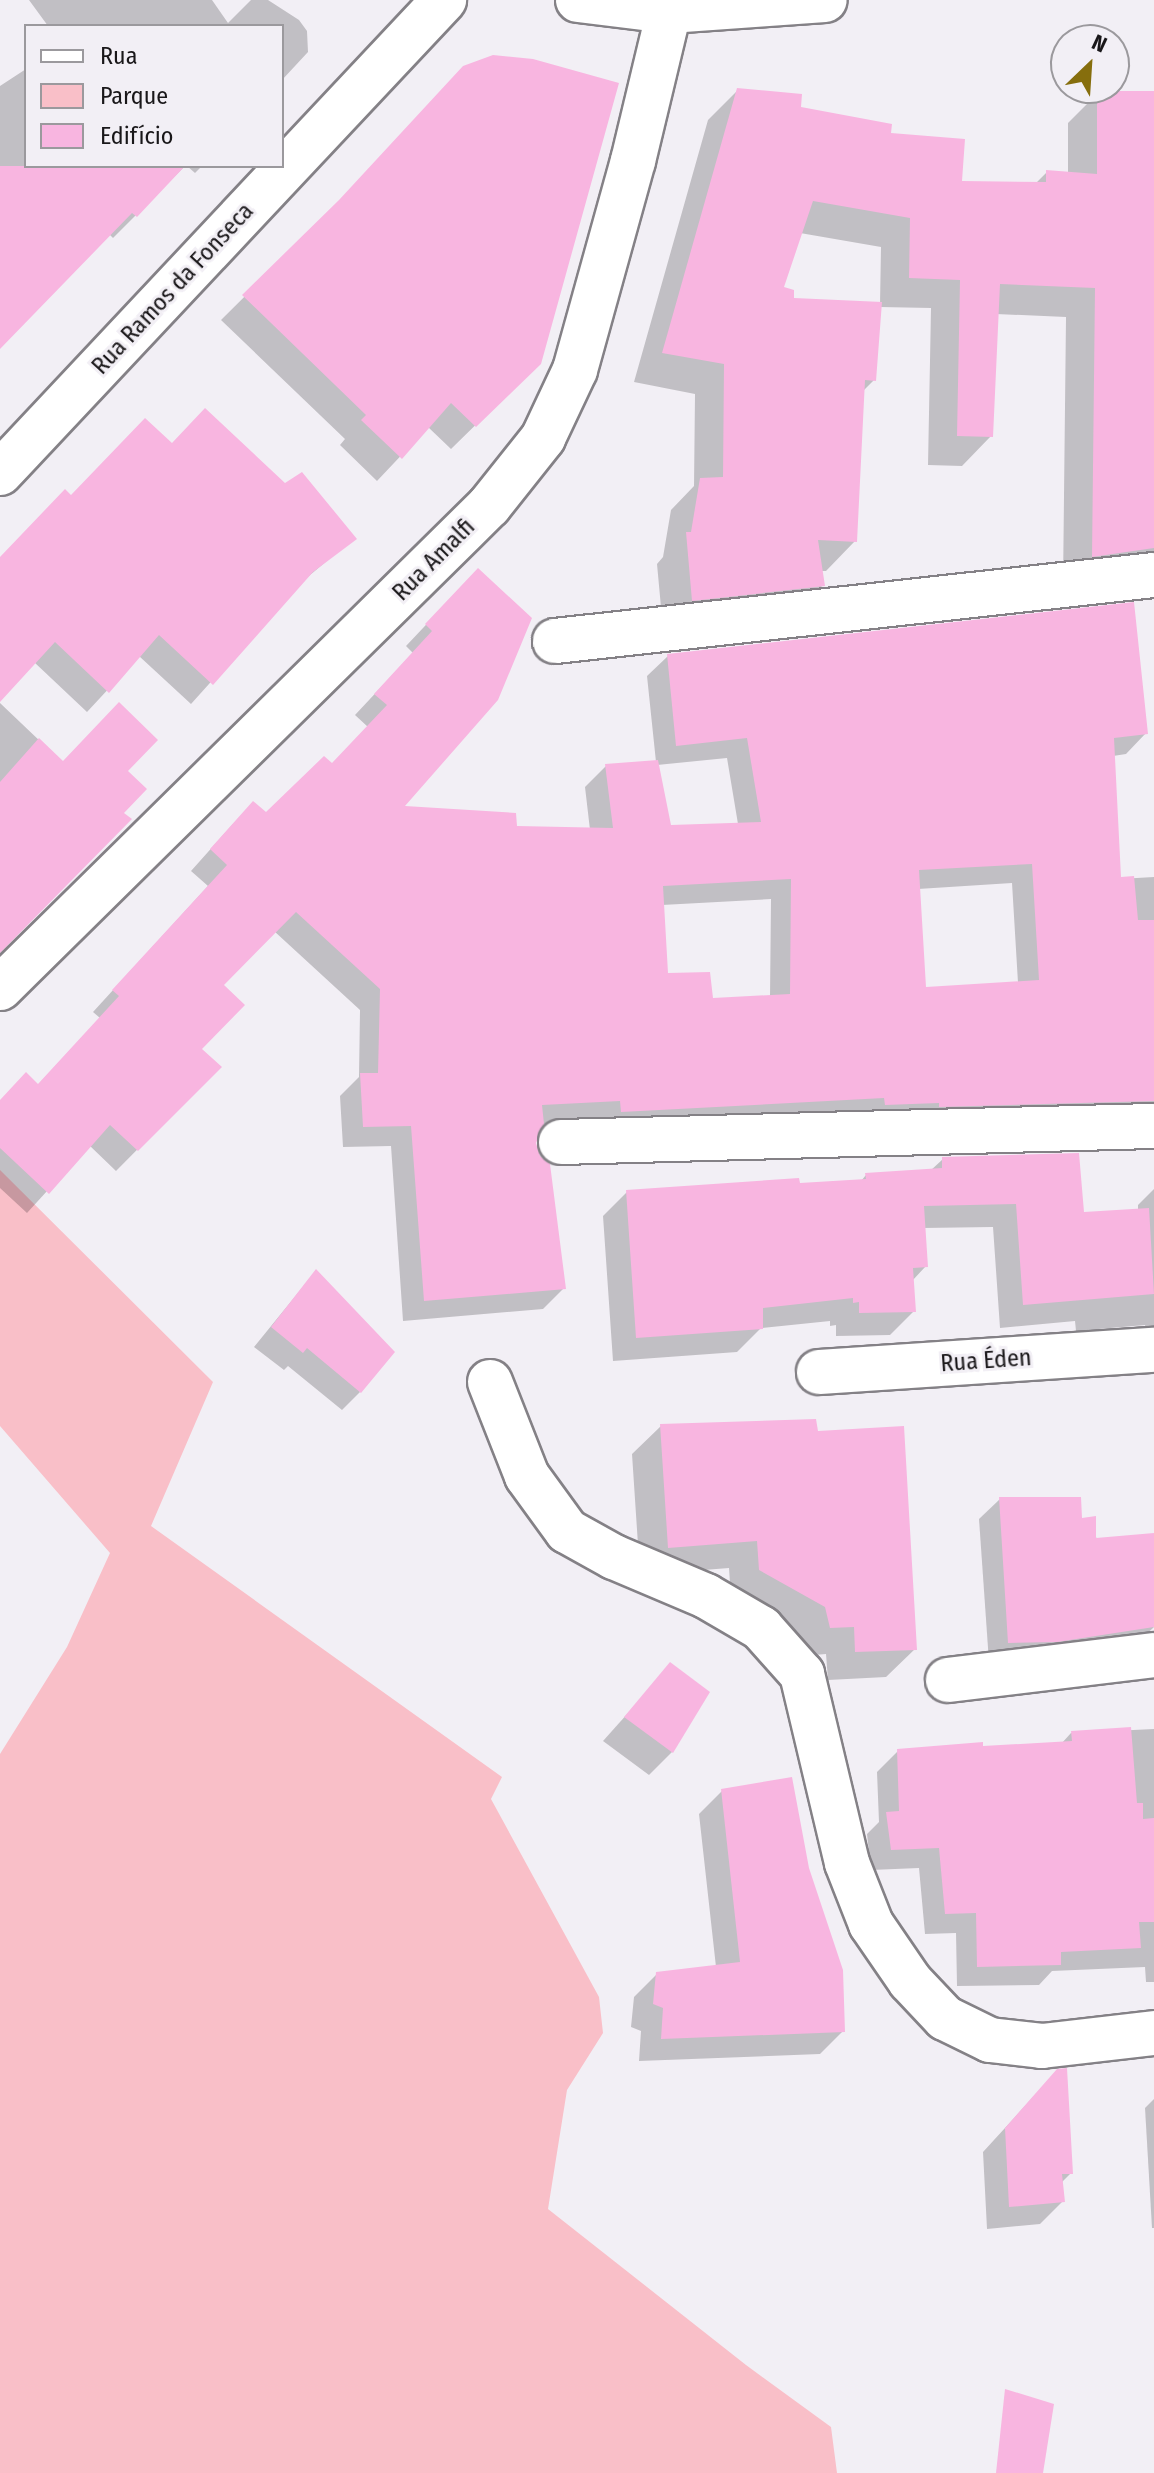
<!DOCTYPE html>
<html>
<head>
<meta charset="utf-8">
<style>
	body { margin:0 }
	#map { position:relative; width:1154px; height:2473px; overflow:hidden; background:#f2eff5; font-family:"Fira Sans Condensed",sans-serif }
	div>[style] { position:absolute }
	.green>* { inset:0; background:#f9bfc8 }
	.shadow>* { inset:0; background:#0003 }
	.building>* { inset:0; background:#f8b5e0 }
	.roads { filter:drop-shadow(2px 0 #848186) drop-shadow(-2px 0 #848186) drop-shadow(0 2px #848186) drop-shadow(0 -2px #848186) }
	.street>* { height:44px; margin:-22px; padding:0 22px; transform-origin:22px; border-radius:22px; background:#fff }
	span { translate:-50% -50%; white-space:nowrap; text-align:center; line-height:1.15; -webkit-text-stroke:6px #f2eff5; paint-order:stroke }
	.street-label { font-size:24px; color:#191719 }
	.legend { position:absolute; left:24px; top:24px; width:260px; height:144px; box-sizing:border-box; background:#f2eff5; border:2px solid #9b999d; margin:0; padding:10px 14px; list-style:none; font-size:24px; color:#191719 }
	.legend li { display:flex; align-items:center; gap:16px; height:40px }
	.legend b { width:40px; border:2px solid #9b999d }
	.north { position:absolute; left:1050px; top:24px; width:80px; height:80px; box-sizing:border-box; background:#f2eff5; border:2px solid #9b999d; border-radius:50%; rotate:25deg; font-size:22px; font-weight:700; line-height:32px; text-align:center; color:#191719 }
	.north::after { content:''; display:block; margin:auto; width:28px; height:36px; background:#866e0d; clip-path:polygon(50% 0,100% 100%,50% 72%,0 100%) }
</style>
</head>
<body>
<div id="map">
	<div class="green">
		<div style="clip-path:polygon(0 1170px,213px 1382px,151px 1526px,502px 1777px,491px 1799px,599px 1997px,603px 2033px,567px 2090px,548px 2209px,746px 2365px,831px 2427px,837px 2473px,0 2473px,0 1754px,67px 1647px,110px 1553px,0 1426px)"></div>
	</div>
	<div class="shadow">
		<div style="clip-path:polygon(29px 0,212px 0,228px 23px,251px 0,268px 0,299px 20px,307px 31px,308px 52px,282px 80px,282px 26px,48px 26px)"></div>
		<div style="clip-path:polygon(26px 69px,26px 166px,185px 166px,113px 238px,109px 234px,0 346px,0 86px)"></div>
		<div style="clip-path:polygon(evenodd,738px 90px,889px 135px,960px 183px,1035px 184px,1047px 172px,1068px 174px,1068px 123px,1098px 93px,1154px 93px,1154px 574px,1063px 585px,1066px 317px,996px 314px,991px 436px,962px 466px,928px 465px,931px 308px,880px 307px,874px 380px,863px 391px,855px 541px,826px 571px,821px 571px,823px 585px,793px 615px,663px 629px,657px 564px,663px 557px,671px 510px,694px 486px,695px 394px,634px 382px,708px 120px,738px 90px,800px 233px,881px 247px,880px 304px,792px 300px,781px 288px,800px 233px)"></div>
		<div style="clip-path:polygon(187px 166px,202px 166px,195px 173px)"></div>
		<div style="clip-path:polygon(320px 222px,539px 363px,451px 449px,428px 427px,377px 481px,340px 445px,345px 439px,221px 320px)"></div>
		<div style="clip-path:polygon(172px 445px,285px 486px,354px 538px,297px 586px,191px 704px,139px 656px,87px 712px,34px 662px,0 699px,0 559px,71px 497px)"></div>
		<div style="clip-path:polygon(evenodd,457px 592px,401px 808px,515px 828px,590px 830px,585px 787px,606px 766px,656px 762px,647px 676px,668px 656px,1146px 733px,1126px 754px,1113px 756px,1119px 879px,1154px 877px,1154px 1126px,600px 1121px,543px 1124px,534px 1143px,564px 1288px,543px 1309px,403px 1321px,391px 1146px,343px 1147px,340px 1096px,359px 1077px,360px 1010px,274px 931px,221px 985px,199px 1050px,219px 1067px,116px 1171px,89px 1145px,27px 1213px,0 1188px,0 1101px,37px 1086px,100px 1018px,93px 1012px,208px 886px,191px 871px,233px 824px,266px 815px,331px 766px,368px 727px,355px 715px,413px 653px,406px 646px,457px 592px,727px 758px,738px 824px,669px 827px,657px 765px,727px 758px,457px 592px,1012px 883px,1018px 983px,924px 989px,918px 889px,1012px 883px,457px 592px,771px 899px,770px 997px,711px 1001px,666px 975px,662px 905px,771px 899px)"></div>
		<div style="clip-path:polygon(0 703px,63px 763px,126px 771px,121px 813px,130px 819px,0 950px)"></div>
		<div style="clip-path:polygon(943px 1159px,1082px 1214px,1138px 1210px,1138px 1205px,1154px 1189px,1154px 1330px,1146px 1330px,1145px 1325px,1076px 1331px,1075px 1321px,1000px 1328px,993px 1227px,923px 1228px,926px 1266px,912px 1281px,914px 1311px,890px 1335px,836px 1336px,836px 1325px,830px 1326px,830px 1321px,761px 1328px,737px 1352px,613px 1361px,603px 1216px,627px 1192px,861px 1181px,866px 1175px,930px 1171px)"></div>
		<div style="clip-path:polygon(315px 1272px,360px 1392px,342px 1410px,288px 1366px,284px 1370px,254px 1347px)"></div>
		<div style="clip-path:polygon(661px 1426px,816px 1433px,915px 1649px,886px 1677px,828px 1680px,826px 1654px,802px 1656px,797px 1635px,731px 1599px,729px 1568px,640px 1575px,632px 1454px)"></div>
		<div style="clip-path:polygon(1000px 1499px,1080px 1520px,1154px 1600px,1154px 1627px,1134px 1646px,989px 1662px,979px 1519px)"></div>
		<div style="clip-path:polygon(671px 1665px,672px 1752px,649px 1775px,603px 1741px)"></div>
		<div style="clip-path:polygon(1154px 1729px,1154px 1982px,1146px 1982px,1145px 1967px,1052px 1971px,1039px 1985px,957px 1986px,956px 1933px,925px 1934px,919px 1868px,871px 1870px,867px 1834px,879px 1822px,877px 1772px,898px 1751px,1061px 1744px,1071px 1733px)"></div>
		<div style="clip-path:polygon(722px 1791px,843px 2031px,820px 2054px,639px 2061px,641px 2031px,631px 2027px,634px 1997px,657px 1974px,716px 1967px,699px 1814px)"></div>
		<div style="clip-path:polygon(1035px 2095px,1071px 2173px,1061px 2183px,1063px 2201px,1040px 2224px,987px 2229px,983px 2152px)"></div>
		<div style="clip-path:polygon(1154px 2099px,1154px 2228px,1152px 2228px,1145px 2108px)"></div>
	</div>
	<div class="building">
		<div style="clip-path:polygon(493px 55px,533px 59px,619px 83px,541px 364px,476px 427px,451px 403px,402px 459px,361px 420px,366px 415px,242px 295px,339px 200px,463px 66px)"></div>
		<div style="clip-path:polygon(737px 88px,802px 94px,801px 107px,892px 124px,891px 133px,965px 139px,962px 181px,1046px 182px,1046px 170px,1097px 174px,1097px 91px,1154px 91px,1154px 548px,1092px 557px,1095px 288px,1000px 284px,993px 437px,957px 436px,960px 280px,909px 278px,910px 218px,813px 201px,784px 287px,794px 290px,794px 298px,882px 302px,876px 381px,865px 380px,857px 542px,818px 540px,825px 586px,692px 601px,686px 532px,691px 532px,700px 478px,723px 477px,724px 364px,662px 353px)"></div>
		<div style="clip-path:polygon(0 166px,185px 166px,137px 217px,132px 213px,0 349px)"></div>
		<div style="clip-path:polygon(205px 408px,285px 483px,302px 472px,357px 539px,313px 572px,213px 685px,159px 635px,109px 693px,55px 642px,0 702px,0 557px,65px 489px,71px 495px,145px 418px,172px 443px)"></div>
		<div style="clip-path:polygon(evenodd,478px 568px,532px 618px,498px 700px,405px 806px,516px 813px,517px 826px,613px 828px,605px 764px,658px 760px,671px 825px,761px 822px,747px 738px,676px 746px,667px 654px,1134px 602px,1148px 734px,1114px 738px,1121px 877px,1134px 876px,1138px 920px,1154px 920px,1154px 1101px,939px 1107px,939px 1103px,885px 1105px,884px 1098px,621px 1112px,620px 1101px,542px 1105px,544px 1124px,536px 1143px,540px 1156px,550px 1164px,566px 1289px,424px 1301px,411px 1126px,363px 1127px,360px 1073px,378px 1073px,380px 989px,296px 912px,224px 985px,245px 1005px,202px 1049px,222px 1067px,138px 1151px,110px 1125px,49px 1194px,0 1148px,0 1100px,26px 1072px,38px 1084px,119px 996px,112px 990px,227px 865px,210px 849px,253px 801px,266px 812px,324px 756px,332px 763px,387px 705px,374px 694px,432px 631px,425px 624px,478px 568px,1032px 864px,1039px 980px,926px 987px,919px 870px,1032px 864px,478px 568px,791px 879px,790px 994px,713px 998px,710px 972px,668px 973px,663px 886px,791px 879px)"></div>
		<div style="clip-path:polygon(119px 702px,158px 740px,128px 771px,147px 789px,124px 813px,132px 819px,0 953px,0 782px,39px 738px,63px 761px)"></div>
		<div style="clip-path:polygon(1079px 1153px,1084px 1212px,1149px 1208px,1154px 1294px,1023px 1305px,1016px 1204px,924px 1206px,928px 1267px,913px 1268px,916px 1312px,859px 1313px,859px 1302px,853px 1303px,853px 1298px,763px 1308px,763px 1329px,636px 1338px,626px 1190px,799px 1178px,800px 1183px,866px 1179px,865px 1173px,942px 1168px,942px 1157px)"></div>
		<div style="clip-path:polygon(316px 1269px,395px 1352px,361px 1393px,307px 1348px,303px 1353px,271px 1327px)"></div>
		<div style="clip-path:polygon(816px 1419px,818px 1431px,904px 1426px,917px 1650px,855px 1652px,854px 1627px,830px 1628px,825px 1607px,759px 1570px,757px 1541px,668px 1548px,660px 1424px)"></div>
		<div style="clip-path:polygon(999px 1497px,1081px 1497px,1082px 1518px,1096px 1516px,1096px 1538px,1154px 1533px,1154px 1627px,1057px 1642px,1008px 1643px)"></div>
		<div style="clip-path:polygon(670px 1662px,710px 1692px,673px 1753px,624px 1717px)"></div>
		<div style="clip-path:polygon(1131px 1727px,1137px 1803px,1143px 1803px,1143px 1819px,1154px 1818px,1154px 1922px,1139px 1922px,1141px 1948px,1061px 1952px,1061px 1965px,977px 1967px,976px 1913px,945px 1914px,939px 1848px,891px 1850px,886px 1812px,899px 1811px,897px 1749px,983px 1742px,983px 1746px,1072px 1741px,1071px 1731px)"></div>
		<div style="clip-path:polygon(792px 1777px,809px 1868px,843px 1970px,845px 2032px,661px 2039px,663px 2008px,653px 2004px,656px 1972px,740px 1962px,721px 1789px)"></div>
		<div style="clip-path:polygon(1067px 2068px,1073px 2174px,1062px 2174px,1065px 2202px,1009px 2207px,1005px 2128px,1057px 2069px)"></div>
		<div style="clip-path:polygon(1005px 2389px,1054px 2404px,1043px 2473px,996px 2473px)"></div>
	</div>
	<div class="roads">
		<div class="street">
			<div style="left:578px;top:0;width:92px;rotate:6.9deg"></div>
			<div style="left:669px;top:11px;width:156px;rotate:-4deg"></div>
			<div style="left:0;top:473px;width:649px;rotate:-46.81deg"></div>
			<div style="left:555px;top:641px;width:603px;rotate:-6.29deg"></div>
			<div style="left:0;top:988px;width:687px;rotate:-44.59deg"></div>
			<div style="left:489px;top:506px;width:87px;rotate:-51.5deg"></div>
			<div style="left:543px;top:438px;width:75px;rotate:-64.8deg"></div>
			<div style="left:575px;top:370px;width:217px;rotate:-74.5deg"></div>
			<div style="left:633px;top:161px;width:154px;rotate:-76.5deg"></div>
			<div style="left:561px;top:1142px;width:593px;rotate:-1.55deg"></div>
			<div style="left:819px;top:1372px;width:336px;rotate:-3.8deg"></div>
			<div style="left:490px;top:1382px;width:101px;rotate:68.5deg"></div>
			<div style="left:527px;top:1476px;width:68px;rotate:54deg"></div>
			<div style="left:567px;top:1531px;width:54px;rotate:29deg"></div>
			<div style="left:614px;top:1557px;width:100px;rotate:23deg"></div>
			<div style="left:706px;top:1596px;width:64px;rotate:30.2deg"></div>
			<div style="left:761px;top:1628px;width:62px;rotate:48.3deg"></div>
			<div style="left:802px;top:1674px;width:194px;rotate:76.6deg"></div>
			<div style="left:847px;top:1863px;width:66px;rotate:68.5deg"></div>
			<div style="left:871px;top:1924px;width:69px;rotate:55.6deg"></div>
			<div style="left:910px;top:1981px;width:51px;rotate:46.6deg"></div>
			<div style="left:945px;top:2018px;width:50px;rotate:26.1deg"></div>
			<div style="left:990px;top:2040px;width:52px;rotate:6.6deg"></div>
			<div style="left:1042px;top:2046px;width:113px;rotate:-6.6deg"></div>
			<div style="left:948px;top:1680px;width:208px;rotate:-6.9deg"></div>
		</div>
	</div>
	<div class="street-label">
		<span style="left:173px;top:289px;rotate:-47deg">Rua Ramos da Fonseca</span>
		<span style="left:434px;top:560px;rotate:-45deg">Rua Amalfi</span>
		<span style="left:986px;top:1361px;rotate:-4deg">Rua Éden</span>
	</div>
	<ul class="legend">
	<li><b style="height:10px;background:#fff"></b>Rua</li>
	<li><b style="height:22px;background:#f9bfc8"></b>Parque</li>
	<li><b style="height:22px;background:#f8b5e0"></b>Edifício</li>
	</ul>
	<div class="north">N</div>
</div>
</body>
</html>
